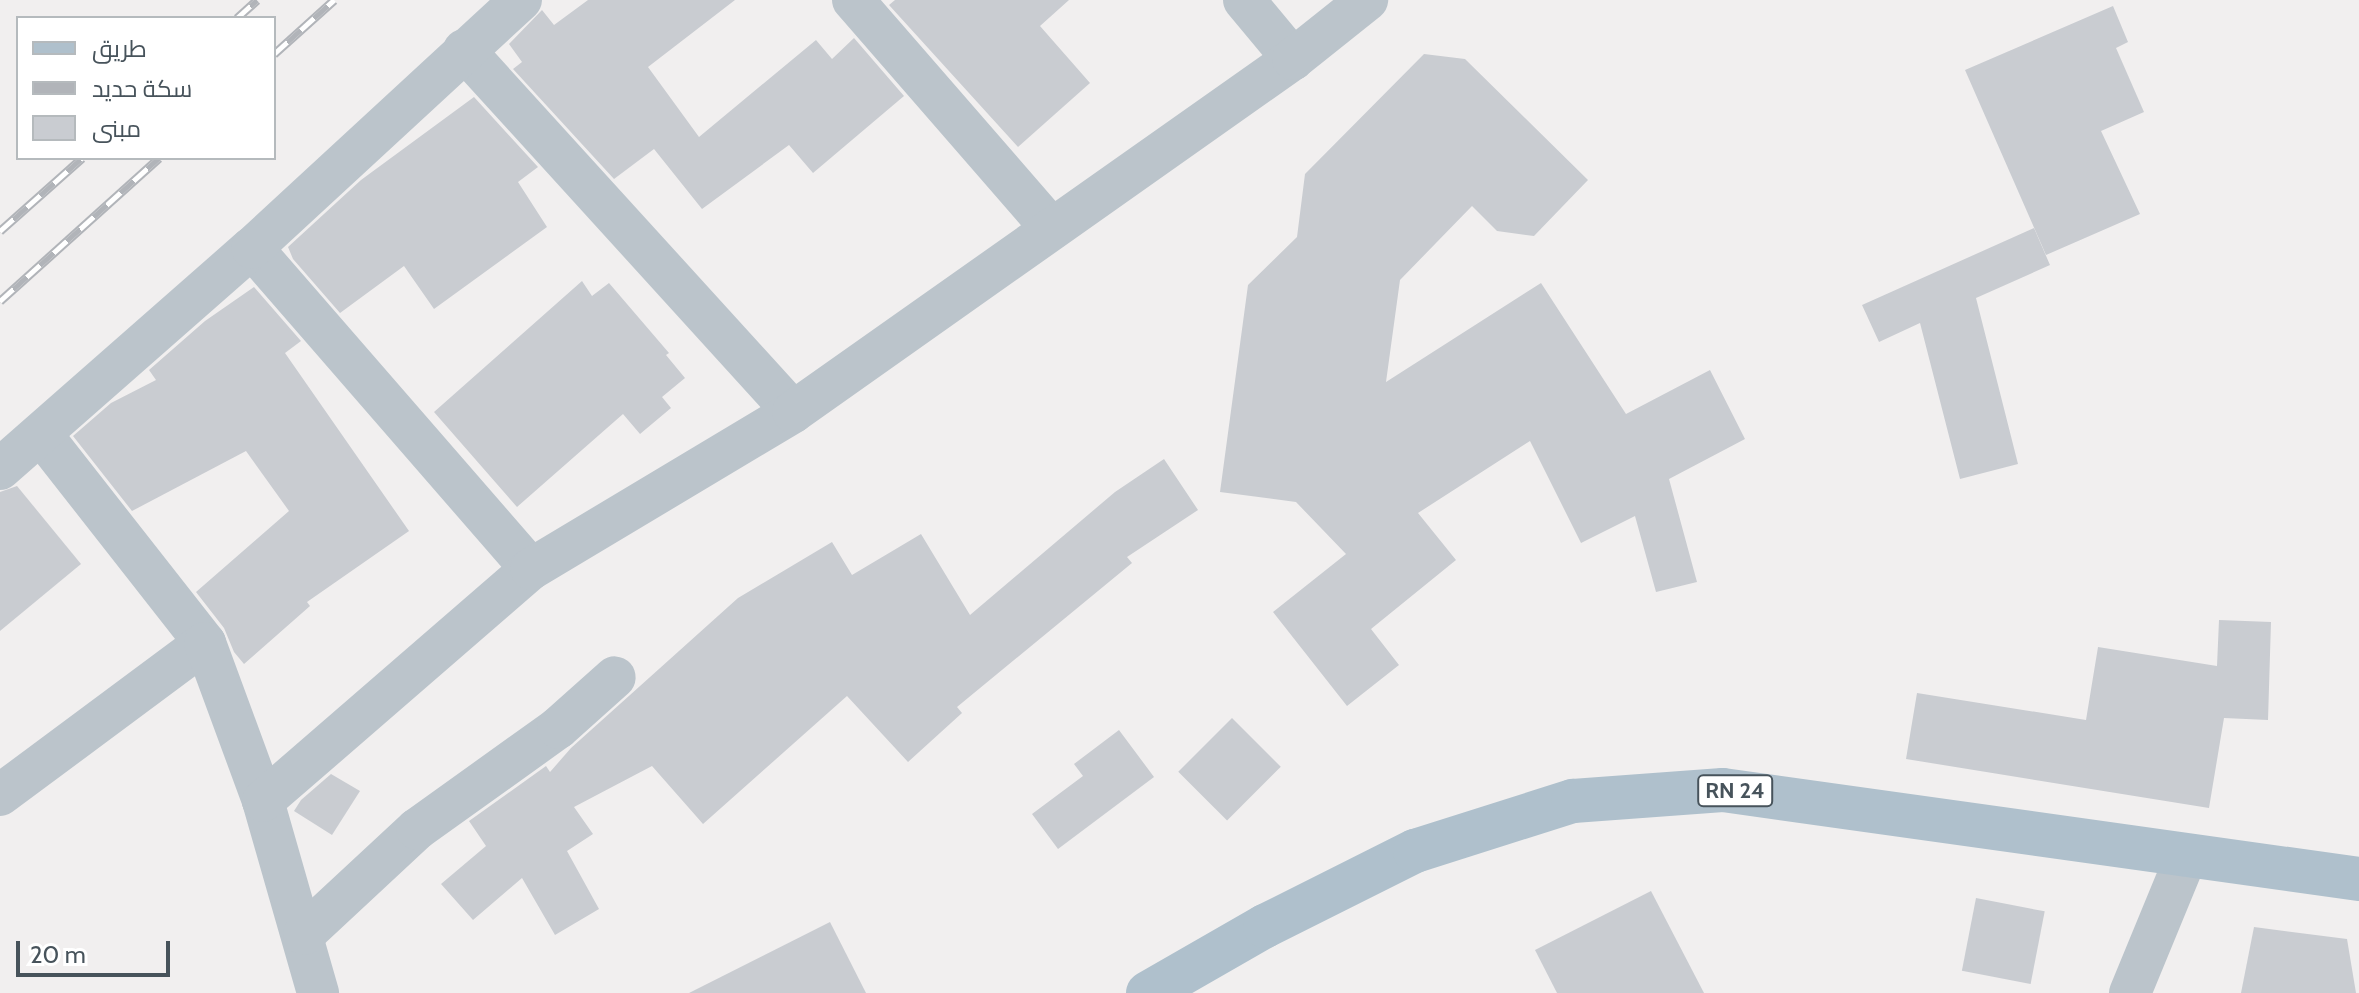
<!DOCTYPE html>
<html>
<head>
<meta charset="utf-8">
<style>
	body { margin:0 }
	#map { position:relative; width:2359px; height:993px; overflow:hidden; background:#f1efef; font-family:Cabin,Cairo,sans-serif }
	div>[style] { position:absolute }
	.building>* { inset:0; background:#c9ccd1; transform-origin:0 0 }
	.street>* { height:42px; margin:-21px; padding:0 21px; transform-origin:21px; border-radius:21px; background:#bbc4cb }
	.primary>* { height:44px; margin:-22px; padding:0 22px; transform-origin:22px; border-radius:22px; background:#afc0cc }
	.rail>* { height:9px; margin-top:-4.5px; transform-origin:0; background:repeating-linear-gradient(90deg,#fff 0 18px,#b1b4b9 0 36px); box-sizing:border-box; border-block:2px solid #b1b4b9 }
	span { translate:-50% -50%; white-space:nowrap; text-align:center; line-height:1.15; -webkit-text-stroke:7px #fff; paint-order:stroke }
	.shield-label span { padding:2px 6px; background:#fff; border:2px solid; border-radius:6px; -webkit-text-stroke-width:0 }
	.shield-label { font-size:22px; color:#47535b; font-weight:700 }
	.legend { position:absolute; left:16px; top:16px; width:260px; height:144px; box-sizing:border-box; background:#fff; border:2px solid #b5babd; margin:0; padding:10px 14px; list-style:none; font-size:24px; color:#47535b }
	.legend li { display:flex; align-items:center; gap:16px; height:40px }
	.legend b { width:40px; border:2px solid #b5babd }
	.scale { position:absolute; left:16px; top:941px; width:154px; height:36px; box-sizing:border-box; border:4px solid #47535b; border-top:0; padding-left:10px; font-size:24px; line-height:28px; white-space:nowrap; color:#47535b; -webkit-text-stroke:6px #fff; paint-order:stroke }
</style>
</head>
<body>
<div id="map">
	<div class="building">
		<div style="clip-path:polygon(588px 0,735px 0,648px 67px,699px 137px,816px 40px,832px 59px,854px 38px,904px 96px,813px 173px,789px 145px,702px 209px,654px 149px,614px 179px,513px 69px,522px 62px,509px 44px,542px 10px,554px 25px)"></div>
		<div style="clip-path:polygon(895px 0,1069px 0,1040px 26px,1090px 83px,1018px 147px,889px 5px)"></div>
		<div style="clip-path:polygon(2113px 6px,2128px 42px,2116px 48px,2144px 112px,2101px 131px,2140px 214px,2046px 255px,1965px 70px)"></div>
		<div style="clip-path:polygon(1424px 54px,1465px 59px,1588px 180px,1534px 236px,1497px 231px,1472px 206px,1400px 280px,1386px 382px,1541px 283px,1626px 414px,1710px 370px,1745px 439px,1669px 479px,1697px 582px,1656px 592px,1635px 516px,1581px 543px,1530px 441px,1418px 513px,1456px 560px,1371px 629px,1399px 665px,1347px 706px,1273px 612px,1346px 554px,1296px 502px,1220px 492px,1248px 285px,1297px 237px,1305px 174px)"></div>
		<div style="clip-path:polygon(474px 97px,538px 167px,518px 182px,547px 227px,434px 309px,404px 266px,340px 313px,293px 259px,288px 247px,361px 180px)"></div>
		<div style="clip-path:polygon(2034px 228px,2050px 265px,1976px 298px,2018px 464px,1960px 479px,1920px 323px,1879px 342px,1862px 305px)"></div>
		<div style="clip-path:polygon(582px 281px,592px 296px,609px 283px,669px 353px,666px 355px,685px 378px,662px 397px,671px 408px,640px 434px,623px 414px,517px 507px,434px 412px)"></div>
		<div style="clip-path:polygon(254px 287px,301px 341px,285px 353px,409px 531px,307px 602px,310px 606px,244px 664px,234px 652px,224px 628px,196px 592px,289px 511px,246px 451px,132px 511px,73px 436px,111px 403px,156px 380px,149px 370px,205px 321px)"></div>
		<div style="clip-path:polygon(1164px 459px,1198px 510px,1127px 557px,1132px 563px,957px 707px,962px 713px,908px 762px,847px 696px,703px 824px,652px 766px,574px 807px,593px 834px,567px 851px,599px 909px,555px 935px,522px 878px,473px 920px,441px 884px,486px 846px,469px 821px,546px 766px,550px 772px,571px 748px,738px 598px,832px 542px,852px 575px,921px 534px,970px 615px,1115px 492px)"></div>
		<div style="clip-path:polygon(17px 486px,81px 564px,0 631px,0 492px)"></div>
		<div style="clip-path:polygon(2219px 620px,2271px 622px,2268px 720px,2224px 718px,2209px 808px,1906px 759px,1917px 693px,2086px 720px,2098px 647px,2217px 666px)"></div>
		<div style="left:1232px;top:718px;width:69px;height:76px;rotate:45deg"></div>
		<div style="clip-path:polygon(1119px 730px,1154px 777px,1058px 849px,1032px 814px,1083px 776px,1074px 764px)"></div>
		<div style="clip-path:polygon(331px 774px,360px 791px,332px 835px,294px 811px,301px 800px)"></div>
		<div style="clip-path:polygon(1651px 891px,1704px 993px,1557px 993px,1535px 950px)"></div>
		<div style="left:1976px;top:898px;width:70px;height:74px;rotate:11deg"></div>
		<div style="clip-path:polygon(830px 922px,866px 993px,689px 993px)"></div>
		<div style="clip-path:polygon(2254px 927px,2347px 939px,2356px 993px,2241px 993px)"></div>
	</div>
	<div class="street">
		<div style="left:853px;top:0;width:303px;rotate:49deg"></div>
		<div style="left:1244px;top:0;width:77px;rotate:50.3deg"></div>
		<div style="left:464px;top:50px;width:489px;rotate:47.7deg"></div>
		<div style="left:252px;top:248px;width:425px;rotate:49deg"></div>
		<div style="left:41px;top:434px;width:266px;rotate:51.9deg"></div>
		<div style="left:0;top:469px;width:335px;rotate:-41.3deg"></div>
		<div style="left:252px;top:248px;width:366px;rotate:-42.7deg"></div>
		<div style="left:0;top:795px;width:255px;rotate:-36.6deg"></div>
		<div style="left:205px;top:643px;width:168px;rotate:69.8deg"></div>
		<div style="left:263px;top:801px;width:200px;rotate:74deg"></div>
		<div style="left:263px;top:801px;width:354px;rotate:-40.9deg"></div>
		<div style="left:531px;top:569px;width:305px;rotate:-30.9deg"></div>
		<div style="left:793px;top:412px;width:612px;rotate:-35.22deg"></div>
		<div style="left:1293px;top:59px;width:95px;rotate:-38.6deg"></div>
		<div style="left:304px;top:934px;width:154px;rotate:-42.9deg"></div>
		<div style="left:417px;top:829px;width:173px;rotate:-35.6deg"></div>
		<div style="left:558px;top:728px;width:76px;rotate:-41.8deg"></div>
		<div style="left:2130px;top:993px;width:149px;rotate:-67.6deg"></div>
	</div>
	<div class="primary">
		<div style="left:1148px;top:993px;width:135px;rotate:-29.8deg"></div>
		<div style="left:1265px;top:926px;width:168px;rotate:-26.6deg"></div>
		<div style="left:1415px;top:851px;width:166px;rotate:-17.6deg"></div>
		<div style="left:1573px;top:801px;width:150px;rotate:-4.2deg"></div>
		<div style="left:1723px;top:790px;width:642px;rotate:7.97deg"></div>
	</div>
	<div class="rail">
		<div style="left:237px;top:18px;width:27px;rotate:-42deg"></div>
		<div style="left:274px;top:54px;width:81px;rotate:-42deg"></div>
		<div style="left:0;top:231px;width:110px;rotate:-41.7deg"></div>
		<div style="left:0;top:301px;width:214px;rotate:-42deg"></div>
	</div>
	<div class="shield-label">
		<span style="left:1735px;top:791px">RN 24</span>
	</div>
	<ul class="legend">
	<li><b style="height:10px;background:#afc0cc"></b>طريق</li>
	<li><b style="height:10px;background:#b1b4b9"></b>سكة حديد</li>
	<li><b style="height:22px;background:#c9ccd1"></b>مبنى</li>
	</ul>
	<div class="scale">20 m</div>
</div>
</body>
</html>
